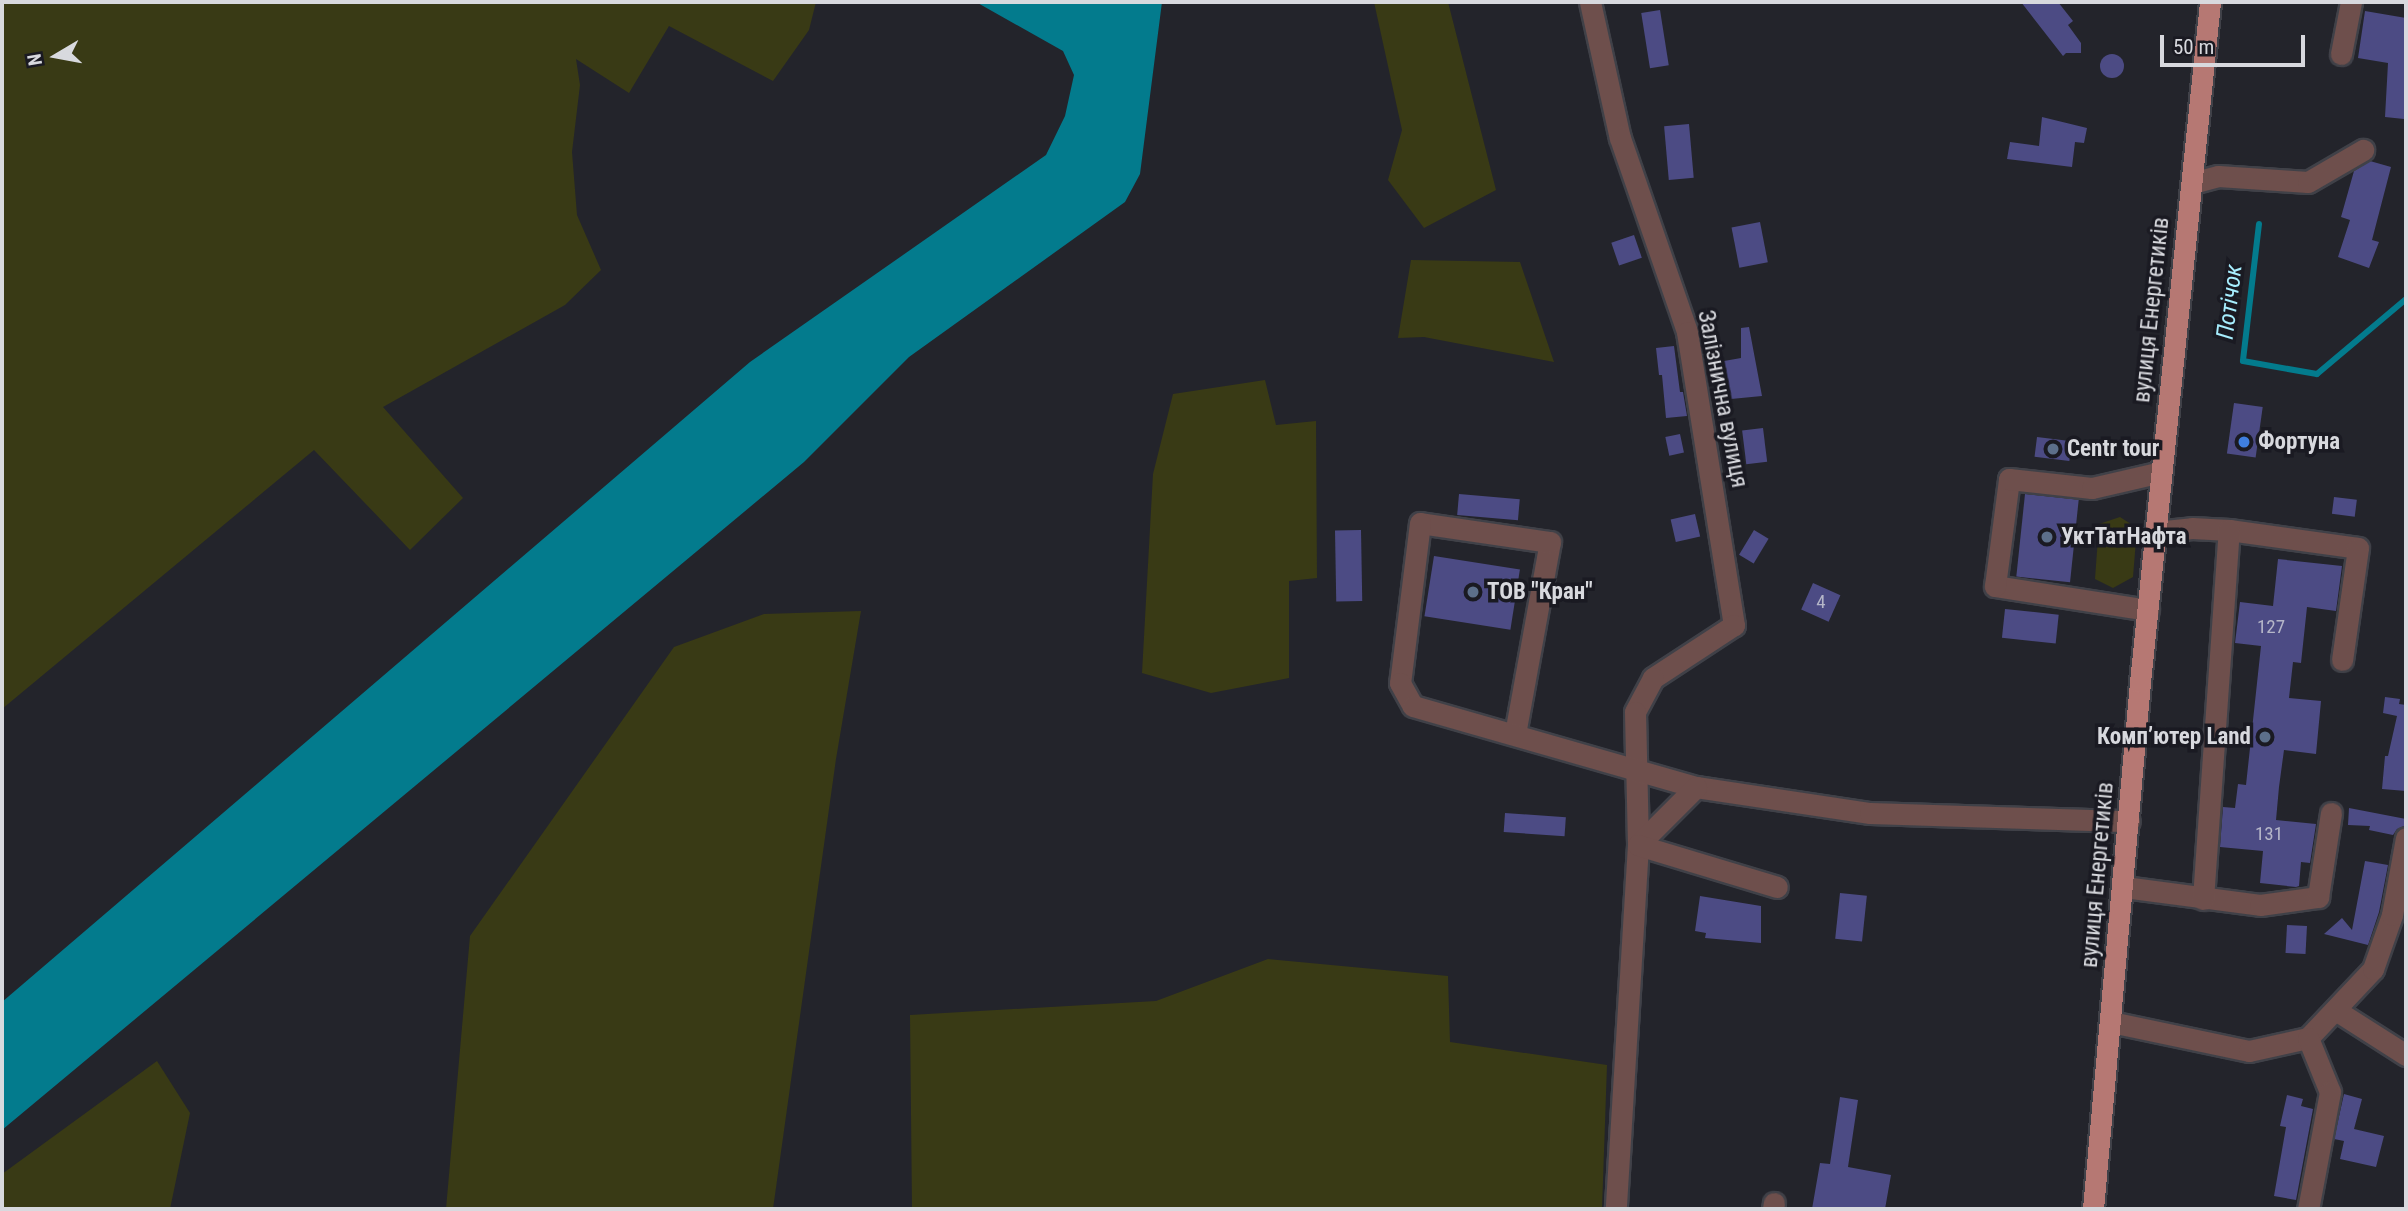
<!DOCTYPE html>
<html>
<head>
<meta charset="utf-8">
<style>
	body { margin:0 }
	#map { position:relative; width:2408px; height:1211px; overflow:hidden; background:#23242b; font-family:"Roboto Condensed",sans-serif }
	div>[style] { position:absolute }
	.green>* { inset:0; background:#393a15 }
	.water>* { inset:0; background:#037b8d }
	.stream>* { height:6px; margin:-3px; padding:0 3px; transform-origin:3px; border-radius:3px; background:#037b8d }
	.building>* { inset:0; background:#4c4b84; transform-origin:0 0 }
	.round { border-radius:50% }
	.roads { filter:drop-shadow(2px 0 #404148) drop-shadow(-2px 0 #404148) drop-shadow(0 2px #404148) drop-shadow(0 -2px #404148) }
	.minor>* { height:21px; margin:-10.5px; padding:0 10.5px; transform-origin:10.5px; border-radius:10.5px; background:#6e4f4c }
	.major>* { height:21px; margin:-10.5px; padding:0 10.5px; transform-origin:10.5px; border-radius:10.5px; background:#b67873 }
	.dots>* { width:19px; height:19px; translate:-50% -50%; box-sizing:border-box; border:4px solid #1a1a22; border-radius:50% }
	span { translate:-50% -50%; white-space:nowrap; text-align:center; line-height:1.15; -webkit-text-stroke:7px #1a1a22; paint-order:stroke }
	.number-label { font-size:19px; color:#b5b6c8 }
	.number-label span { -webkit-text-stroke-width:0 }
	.street-label { font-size:23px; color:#d8d9de }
	.poi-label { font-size:23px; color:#d8d9de; font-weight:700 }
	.left { translate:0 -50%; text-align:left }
	.right { translate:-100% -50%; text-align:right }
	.water-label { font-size:24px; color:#a7eefe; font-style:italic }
	.frame { position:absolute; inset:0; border:4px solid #d8d9de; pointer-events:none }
	.north { position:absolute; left:21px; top:21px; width:70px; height:70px; -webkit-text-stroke:5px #1a1a22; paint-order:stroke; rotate:260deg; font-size:19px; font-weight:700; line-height:28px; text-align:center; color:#d8d9de }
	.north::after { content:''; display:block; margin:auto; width:24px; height:32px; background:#d8d9de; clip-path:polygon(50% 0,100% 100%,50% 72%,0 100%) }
	.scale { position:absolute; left:2160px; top:35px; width:145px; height:32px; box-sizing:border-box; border:4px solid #d8d9de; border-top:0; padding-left:9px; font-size:21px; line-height:24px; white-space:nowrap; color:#d8d9de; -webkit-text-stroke:5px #1a1a22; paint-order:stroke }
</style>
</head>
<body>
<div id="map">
	<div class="green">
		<div style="clip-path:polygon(2px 2px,816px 2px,809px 30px,773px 81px,669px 26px,629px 93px,576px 59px,580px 85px,572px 152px,577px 215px,601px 270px,565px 305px,383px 407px,463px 498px,410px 550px,314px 450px,2px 709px)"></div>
		<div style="clip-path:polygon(1374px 2px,1448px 2px,1496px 190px,1424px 228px,1388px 180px,1402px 130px)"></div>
		<div style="clip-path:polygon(1411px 260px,1520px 262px,1554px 362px,1424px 337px,1398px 338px)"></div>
		<div style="clip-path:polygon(1265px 380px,1276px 425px,1316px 421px,1317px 578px,1289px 581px,1289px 678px,1211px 693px,1142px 673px,1153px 474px,1173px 394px)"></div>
		<div style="clip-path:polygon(2120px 517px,2137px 528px,2133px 577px,2113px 588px,2095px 579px,2099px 524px)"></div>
		<div style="clip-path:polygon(861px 611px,836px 759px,773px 1209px,446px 1209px,470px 936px,674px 647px,764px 614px)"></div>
		<div style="clip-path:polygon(1268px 959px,1448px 976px,1450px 1042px,1607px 1065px,1602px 1209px,912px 1209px,910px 1015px,1156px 1001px)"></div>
		<div style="clip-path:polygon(157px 1061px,190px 1113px,170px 1209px,2px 1209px,2px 1174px)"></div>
	</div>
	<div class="water">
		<div style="clip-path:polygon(976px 2px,1162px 2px,1140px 174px,1125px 202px,909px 357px,804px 462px,2px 1130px,2px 1002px,750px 362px,1046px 155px,1065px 116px,1074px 75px,1063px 51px)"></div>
	</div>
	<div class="stream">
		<div style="left:2259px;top:224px;width:138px;rotate:96.7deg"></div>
		<div style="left:2243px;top:361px;width:75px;rotate:10deg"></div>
		<div style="left:2317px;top:374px;width:116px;rotate:-40.1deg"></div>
	</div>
	<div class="building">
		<div style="clip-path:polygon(2021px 2px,2058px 2px,2073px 21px,2068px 25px,2081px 43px,2081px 53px,2066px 53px,2063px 56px)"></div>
		<div style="left:1660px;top:10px;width:56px;height:19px;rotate:81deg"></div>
		<div style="clip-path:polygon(2365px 11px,2406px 18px,2404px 119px,2385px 117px,2388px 63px,2358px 58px)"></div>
		<div class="round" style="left:2100px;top:54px;width:24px;height:24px"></div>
		<div style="clip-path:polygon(2042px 117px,2087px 128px,2084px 143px,2075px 142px,2072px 167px,2007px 159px,2010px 142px,2039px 146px)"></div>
		<div style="left:1689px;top:124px;width:54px;height:25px;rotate:85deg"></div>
		<div style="clip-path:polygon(2370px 161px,2391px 167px,2372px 240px,2379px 242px,2369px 268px,2338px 257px,2350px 220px,2341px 217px,2354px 171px)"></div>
		<div style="left:1760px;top:222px;width:41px;height:29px;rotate:79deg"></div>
		<div style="left:1634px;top:235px;width:24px;height:24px;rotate:71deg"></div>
		<div style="clip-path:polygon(1749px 327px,1762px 396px,1731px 399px,1724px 361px,1741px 358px,1741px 328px)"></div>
		<div style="clip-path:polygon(1674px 346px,1680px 392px,1683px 392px,1687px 416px,1666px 418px,1662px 375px,1659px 375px,1656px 348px)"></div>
		<div style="left:2234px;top:403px;width:29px;height:51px;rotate:8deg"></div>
		<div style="left:1763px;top:428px;width:34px;height:21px;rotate:83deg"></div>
		<div style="left:1680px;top:434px;width:19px;height:15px;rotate:78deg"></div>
		<div style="left:2037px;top:437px;width:35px;height:20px;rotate:7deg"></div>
		<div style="left:1459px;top:494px;width:61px;height:21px;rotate:5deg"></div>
		<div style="left:2025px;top:494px;width:54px;height:83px;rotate:6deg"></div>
		<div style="left:2334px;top:497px;width:23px;height:17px;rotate:7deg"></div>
		<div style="left:1695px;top:514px;width:23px;height:25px;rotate:77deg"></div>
		<div style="left:1361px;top:530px;width:71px;height:26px;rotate:89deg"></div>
		<div style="left:1754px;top:530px;width:17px;height:29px;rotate:31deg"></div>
		<div style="left:1434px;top:556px;width:87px;height:61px;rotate:9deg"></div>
		<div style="clip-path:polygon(2278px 559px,2342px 566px,2336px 611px,2307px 607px,2301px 663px,2293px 662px,2289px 698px,2321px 701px,2316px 754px,2284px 750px,2279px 787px,2276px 820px,2316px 824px,2310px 863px,2301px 862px,2299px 886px,2296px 887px,2260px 883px,2263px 851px,2220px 847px,2223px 807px,2235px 808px,2238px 784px,2246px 785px,2261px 646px,2235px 643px,2240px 602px,2273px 606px)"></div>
		<div style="left:1813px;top:583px;width:30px;height:29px;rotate:24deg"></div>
		<div style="left:2005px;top:609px;width:54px;height:29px;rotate:6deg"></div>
		<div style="clip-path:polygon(2385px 697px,2400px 699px,2399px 704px,2406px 705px,2406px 791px,2382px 789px,2385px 756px,2388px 756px,2397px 716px,2383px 713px)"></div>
		<div style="clip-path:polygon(2349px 808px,2406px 819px,2406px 825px,2397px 829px,2393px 835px,2369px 830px,2370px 826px,2348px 825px)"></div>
		<div style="left:1505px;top:813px;width:61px;height:19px;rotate:4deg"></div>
		<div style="clip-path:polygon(2365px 861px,2388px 865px,2379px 912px,2368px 945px,2324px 934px,2342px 918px,2352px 930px)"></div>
		<div style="left:1840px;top:893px;width:27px;height:46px;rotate:6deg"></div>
		<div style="clip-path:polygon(1700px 896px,1761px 906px,1761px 943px,1705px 938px,1706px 933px,1695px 931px)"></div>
		<div style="left:2287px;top:925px;width:20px;height:28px;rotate:3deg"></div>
		<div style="clip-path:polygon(2344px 1094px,2362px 1099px,2354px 1129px,2384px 1136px,2376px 1167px,2340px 1159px,2344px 1141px,2334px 1139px)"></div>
		<div style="clip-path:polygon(2287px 1095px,2303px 1099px,2301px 1106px,2313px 1109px,2296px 1200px,2274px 1196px,2286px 1127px,2280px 1126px)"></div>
		<div style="clip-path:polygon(1840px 1097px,1858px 1100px,1848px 1167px,1891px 1175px,1885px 1209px,1812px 1209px,1820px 1163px,1830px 1164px)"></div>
	</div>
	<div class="roads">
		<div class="minor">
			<div style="left:1590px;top:2px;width:139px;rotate:77.6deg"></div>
			<div style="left:1620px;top:138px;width:205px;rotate:70.9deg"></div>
			<div style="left:1687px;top:332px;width:297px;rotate:80.9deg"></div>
			<div style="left:1734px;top:625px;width:97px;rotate:146.8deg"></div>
			<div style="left:1653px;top:678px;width:38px;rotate:118deg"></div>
			<div style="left:1635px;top:712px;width:133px;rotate:88.7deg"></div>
			<div style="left:1638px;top:845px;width:365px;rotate:93.5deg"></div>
			<div style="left:2341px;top:54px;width:53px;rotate:-79.1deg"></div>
			<div style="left:2192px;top:183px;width:27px;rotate:-15deg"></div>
			<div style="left:2218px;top:176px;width:90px;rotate:3.8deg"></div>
			<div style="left:2308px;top:182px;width:64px;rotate:-30.2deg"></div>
			<div style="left:2155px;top:532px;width:37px;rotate:-6deg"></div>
			<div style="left:2192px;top:528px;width:37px;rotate:3deg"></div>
			<div style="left:2229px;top:530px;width:130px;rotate:7.9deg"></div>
			<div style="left:2358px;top:548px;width:113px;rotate:98.1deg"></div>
			<div style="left:2148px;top:610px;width:155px;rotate:-171.1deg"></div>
			<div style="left:1995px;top:586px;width:108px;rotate:-82.5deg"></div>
			<div style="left:2009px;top:479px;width:83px;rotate:6.2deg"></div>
			<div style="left:2092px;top:488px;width:71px;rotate:-13.1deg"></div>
			<div style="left:1515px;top:734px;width:195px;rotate:-79.7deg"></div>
			<div style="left:1550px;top:542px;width:131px;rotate:-171.7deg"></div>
			<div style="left:1420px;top:523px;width:161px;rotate:97.1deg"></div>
			<div style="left:1400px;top:683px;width:26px;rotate:61deg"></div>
			<div style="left:1413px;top:706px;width:294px;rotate:16deg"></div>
			<div style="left:1696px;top:787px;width:176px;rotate:8.5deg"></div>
			<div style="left:1870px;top:813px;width:259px;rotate:1.8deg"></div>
			<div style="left:1696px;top:787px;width:82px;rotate:135deg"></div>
			<div style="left:1638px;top:845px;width:145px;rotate:16.8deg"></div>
			<div style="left:2124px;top:887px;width:137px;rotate:7.5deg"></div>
			<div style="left:2260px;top:905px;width:59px;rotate:-7.9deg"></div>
			<div style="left:2318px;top:897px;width:85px;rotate:-81.2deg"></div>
			<div style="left:2203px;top:899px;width:370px;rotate:-86deg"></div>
			<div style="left:2337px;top:1011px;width:82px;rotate:32.5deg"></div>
			<div style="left:2111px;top:1022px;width:141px;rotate:11.9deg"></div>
			<div style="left:2249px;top:1051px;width:60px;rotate:-12.4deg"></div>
			<div style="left:2308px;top:1038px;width:95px;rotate:-46.7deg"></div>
			<div style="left:2373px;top:969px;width:57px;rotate:-70.6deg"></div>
			<div style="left:2392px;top:915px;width:78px;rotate:-79.7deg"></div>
			<div style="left:2308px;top:1038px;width:58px;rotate:67.8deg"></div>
			<div style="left:2330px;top:1092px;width:119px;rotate:100.6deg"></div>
			<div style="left:1773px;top:1209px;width:6px;rotate:-81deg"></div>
		</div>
		<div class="major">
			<div style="left:2093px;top:1209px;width:529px;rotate:-84.9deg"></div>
			<div style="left:2140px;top:682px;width:684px;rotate:-84.12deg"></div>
		</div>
	</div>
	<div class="dots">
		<div style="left:2244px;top:442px;background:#3f7fe0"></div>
		<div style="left:2053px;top:449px;background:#5c6f8a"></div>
		<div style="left:2047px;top:537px;background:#5c6f8a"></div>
		<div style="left:1473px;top:592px;background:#5c6f8a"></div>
		<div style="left:2265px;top:737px;background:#5c6f8a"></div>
	</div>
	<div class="number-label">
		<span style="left:1821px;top:602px">4</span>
		<span style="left:2271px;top:627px">127</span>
		<span style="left:2269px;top:834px">131</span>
	</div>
	<div class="street-label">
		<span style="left:2152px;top:310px;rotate:-84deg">вулиця Енергетиків</span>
		<span style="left:1722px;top:399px;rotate:79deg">Залізнична вулиця</span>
		<span style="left:2098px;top:875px;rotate:-85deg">вулиця Енергетиків</span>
	</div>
	<div class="poi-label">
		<span class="left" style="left:2258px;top:442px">Фортуна</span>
		<span class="left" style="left:2067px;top:449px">Centr tour</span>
		<span class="left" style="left:2061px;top:537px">УктТатНафта</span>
		<span class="left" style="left:1487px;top:592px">ТОВ "Кран"</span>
		<span class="right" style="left:2251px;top:737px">Комп’ютер Land</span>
	</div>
	<div class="water-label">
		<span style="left:2230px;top:302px;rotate:-83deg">Потічок</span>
	</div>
	<div class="frame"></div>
	<div class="north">N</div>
	<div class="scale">50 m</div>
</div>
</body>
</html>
